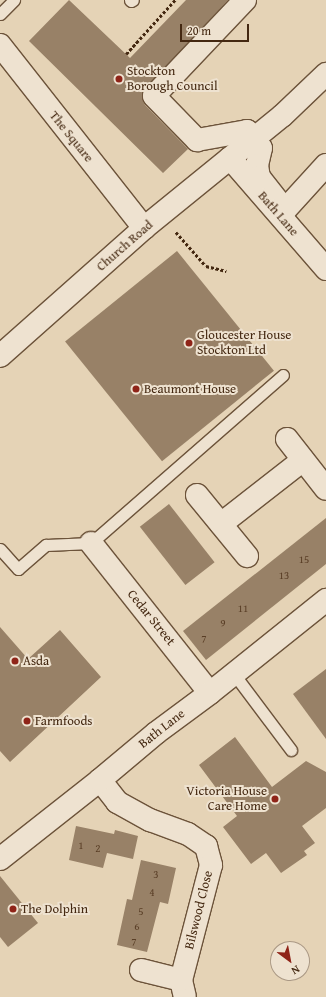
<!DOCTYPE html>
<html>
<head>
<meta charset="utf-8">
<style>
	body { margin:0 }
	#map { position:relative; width:326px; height:997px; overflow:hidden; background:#e5d3b6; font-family:"Gentium Book Plus",serif }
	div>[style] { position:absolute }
	.building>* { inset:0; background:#988167; transform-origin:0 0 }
	.path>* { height:2.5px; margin-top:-1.25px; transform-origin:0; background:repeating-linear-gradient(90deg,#442811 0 3px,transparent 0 5px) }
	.roads { filter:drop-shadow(1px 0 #6c533a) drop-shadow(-1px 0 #6c533a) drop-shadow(0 1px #6c533a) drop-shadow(0 -1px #6c533a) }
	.lane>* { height:11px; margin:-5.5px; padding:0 5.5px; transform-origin:5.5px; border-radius:5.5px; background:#eee2d0 }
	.street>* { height:22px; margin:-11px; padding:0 11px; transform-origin:11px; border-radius:11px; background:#eee2d0 }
	.secondary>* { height:22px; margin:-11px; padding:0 11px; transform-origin:11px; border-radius:11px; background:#eee2d0 }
	.dots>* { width:11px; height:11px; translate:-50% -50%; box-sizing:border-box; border:2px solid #eee2d0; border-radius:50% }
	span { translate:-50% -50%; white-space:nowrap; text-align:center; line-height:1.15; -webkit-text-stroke:4px #eee2d0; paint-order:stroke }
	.number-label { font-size:11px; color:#593e26 }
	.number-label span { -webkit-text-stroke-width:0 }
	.poi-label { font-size:13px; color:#442811 }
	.left { translate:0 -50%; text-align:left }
	.right { translate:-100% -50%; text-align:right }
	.street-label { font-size:13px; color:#442811 }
	.north { position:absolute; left:270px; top:941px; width:40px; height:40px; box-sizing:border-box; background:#eee2d0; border:1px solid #aa9884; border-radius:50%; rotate:148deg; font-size:11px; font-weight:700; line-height:16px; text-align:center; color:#442811 }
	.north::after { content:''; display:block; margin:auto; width:14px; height:18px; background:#8f2418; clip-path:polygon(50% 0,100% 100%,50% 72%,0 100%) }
	.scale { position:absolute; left:180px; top:24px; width:69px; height:18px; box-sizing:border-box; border:2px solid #442811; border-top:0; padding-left:5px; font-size:12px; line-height:14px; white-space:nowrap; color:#442811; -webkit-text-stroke:3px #eee2d0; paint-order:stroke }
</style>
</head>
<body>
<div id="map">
	<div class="building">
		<div style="clip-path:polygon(69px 0,130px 58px,186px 0,228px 0,142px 93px,142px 99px,145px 105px,188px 149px,163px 173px,29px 41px)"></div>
		<div style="left:177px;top:251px;width:154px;height:144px;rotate:51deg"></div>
		<div style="left:169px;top:504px;width:74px;height:37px;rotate:52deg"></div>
		<div style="clip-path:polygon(326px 518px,326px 564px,206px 660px,183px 631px)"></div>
		<div style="clip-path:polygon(0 627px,28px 659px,60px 630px,101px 677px,10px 762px,0 751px)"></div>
		<div style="clip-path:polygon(326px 669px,326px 739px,293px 694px)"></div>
		<div style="clip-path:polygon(235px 737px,272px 787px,306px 761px,326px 772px,326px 808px,302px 826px,315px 843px,304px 851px,307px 855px,281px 873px,266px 853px,251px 864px,223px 827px,237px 816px,199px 765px)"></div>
		<div style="clip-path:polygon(76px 826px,114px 834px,115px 830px,138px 836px,133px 859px,107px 853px,103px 868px,69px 860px)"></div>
		<div style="clip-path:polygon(141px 860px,176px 868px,168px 904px,160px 902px,147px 952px,117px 945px,127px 899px,132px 900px)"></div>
		<div style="clip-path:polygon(0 876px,38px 923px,8px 947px,0 937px)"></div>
	</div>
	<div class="path">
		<div style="left:126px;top:54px;width:73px;rotate:-47.8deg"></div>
		<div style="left:176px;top:232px;width:45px;rotate:48.6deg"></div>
		<div style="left:206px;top:266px;width:21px;rotate:14deg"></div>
	</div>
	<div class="roads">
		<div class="lane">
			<div style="left:130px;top:0;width:1px;rotate:45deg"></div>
			<div style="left:131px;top:1px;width:2px;rotate:-27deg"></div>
			<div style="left:0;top:14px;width:20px;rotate:-45deg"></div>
			<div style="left:0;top:549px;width:27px;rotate:48deg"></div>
			<div style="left:18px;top:569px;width:37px;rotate:-41deg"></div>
			<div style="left:46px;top:545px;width:45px;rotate:-2.5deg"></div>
			<div style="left:91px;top:543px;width:255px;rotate:-41.2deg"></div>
			<div style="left:234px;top:674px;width:95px;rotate:53.1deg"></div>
		</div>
		<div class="street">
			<div style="left:245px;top:0;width:132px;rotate:133.5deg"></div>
			<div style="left:154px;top:96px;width:62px;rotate:45.7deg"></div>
			<div style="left:197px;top:140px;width:51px;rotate:-10.2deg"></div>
			<div style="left:247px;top:131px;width:22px;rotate:51deg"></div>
			<div style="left:261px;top:148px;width:17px;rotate:103deg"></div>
			<div style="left:257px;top:165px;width:12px;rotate:81deg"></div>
			<div style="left:259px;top:177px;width:42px;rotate:51.8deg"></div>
			<div style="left:285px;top:210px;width:61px;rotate:-47.7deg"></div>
			<div style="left:0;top:45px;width:233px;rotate:51.8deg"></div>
			<div style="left:230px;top:158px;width:147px;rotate:49.1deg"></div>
			<div style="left:287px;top:439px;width:63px;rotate:52deg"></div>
			<div style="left:197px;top:495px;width:79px;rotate:50.7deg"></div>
			<div style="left:221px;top:524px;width:104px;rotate:-38deg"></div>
			<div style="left:91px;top:543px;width:191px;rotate:51.6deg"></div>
			<div style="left:100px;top:780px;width:28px;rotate:52deg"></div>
			<div style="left:117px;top:802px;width:38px;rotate:29deg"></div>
			<div style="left:150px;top:820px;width:40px;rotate:20.2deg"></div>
			<div style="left:188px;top:834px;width:22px;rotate:34deg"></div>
			<div style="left:206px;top:846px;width:20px;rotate:75deg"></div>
			<div style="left:211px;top:865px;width:119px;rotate:104.6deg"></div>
			<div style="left:181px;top:980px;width:17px;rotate:77deg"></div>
			<div style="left:0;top:859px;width:127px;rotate:-38.3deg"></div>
			<div style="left:100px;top:780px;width:73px;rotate:-40deg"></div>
			<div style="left:156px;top:733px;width:67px;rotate:-36.5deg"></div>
			<div style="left:210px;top:693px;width:149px;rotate:-38.7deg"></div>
			<div style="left:141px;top:970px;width:41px;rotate:14deg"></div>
		</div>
		<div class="secondary">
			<div style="left:0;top:356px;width:193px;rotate:-41.6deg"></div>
			<div style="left:144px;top:228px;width:178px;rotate:-39.1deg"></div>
			<div style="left:282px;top:116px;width:61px;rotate:-43.7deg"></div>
		</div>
	</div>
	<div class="dots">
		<div style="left:119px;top:79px;background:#8f2418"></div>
		<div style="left:189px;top:343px;background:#8f2418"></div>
		<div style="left:136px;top:389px;background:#8f2418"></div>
		<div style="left:15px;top:661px;background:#8f2418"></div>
		<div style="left:27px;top:721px;background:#8f2418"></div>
		<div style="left:275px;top:799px;background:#8f2418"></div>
		<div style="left:13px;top:909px;background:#8f2418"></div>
	</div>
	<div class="number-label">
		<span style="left:304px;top:559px">15</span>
		<span style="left:284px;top:575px">13</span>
		<span style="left:243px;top:608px">11</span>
		<span style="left:223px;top:623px">9</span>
		<span style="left:204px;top:638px">7</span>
		<span style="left:81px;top:845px">1</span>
		<span style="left:98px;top:848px">2</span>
		<span style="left:156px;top:874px">3</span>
		<span style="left:152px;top:892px">4</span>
		<span style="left:141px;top:911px">5</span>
		<span style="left:137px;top:926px">6</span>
		<span style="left:134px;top:941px">7</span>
	</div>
	<div class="poi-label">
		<span class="left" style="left:127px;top:79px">Stockton<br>Borough Council</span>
		<span class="left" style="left:197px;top:343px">Gloucester House<br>Stockton Ltd</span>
		<span class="left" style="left:144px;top:389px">Beaumont House</span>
		<span class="left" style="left:23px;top:661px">Asda</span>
		<span class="left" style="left:35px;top:721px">Farmfoods</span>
		<span class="right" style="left:267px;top:799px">Victoria House<br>Care Home</span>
		<span class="left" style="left:21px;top:909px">The Dolphin</span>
	</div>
	<div class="street-label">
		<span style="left:71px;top:137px;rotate:51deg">The Square</span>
		<span style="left:278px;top:214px;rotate:49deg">Bath Lane</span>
		<span style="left:125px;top:246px;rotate:-41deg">Church Road</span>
		<span style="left:151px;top:618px;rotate:51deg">Cedar Street</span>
		<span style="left:162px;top:729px;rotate:-38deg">Bath Lane</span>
		<span style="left:199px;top:910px;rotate:-76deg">Bilswood Close</span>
	</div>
	<div class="north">N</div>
	<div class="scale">20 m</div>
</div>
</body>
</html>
